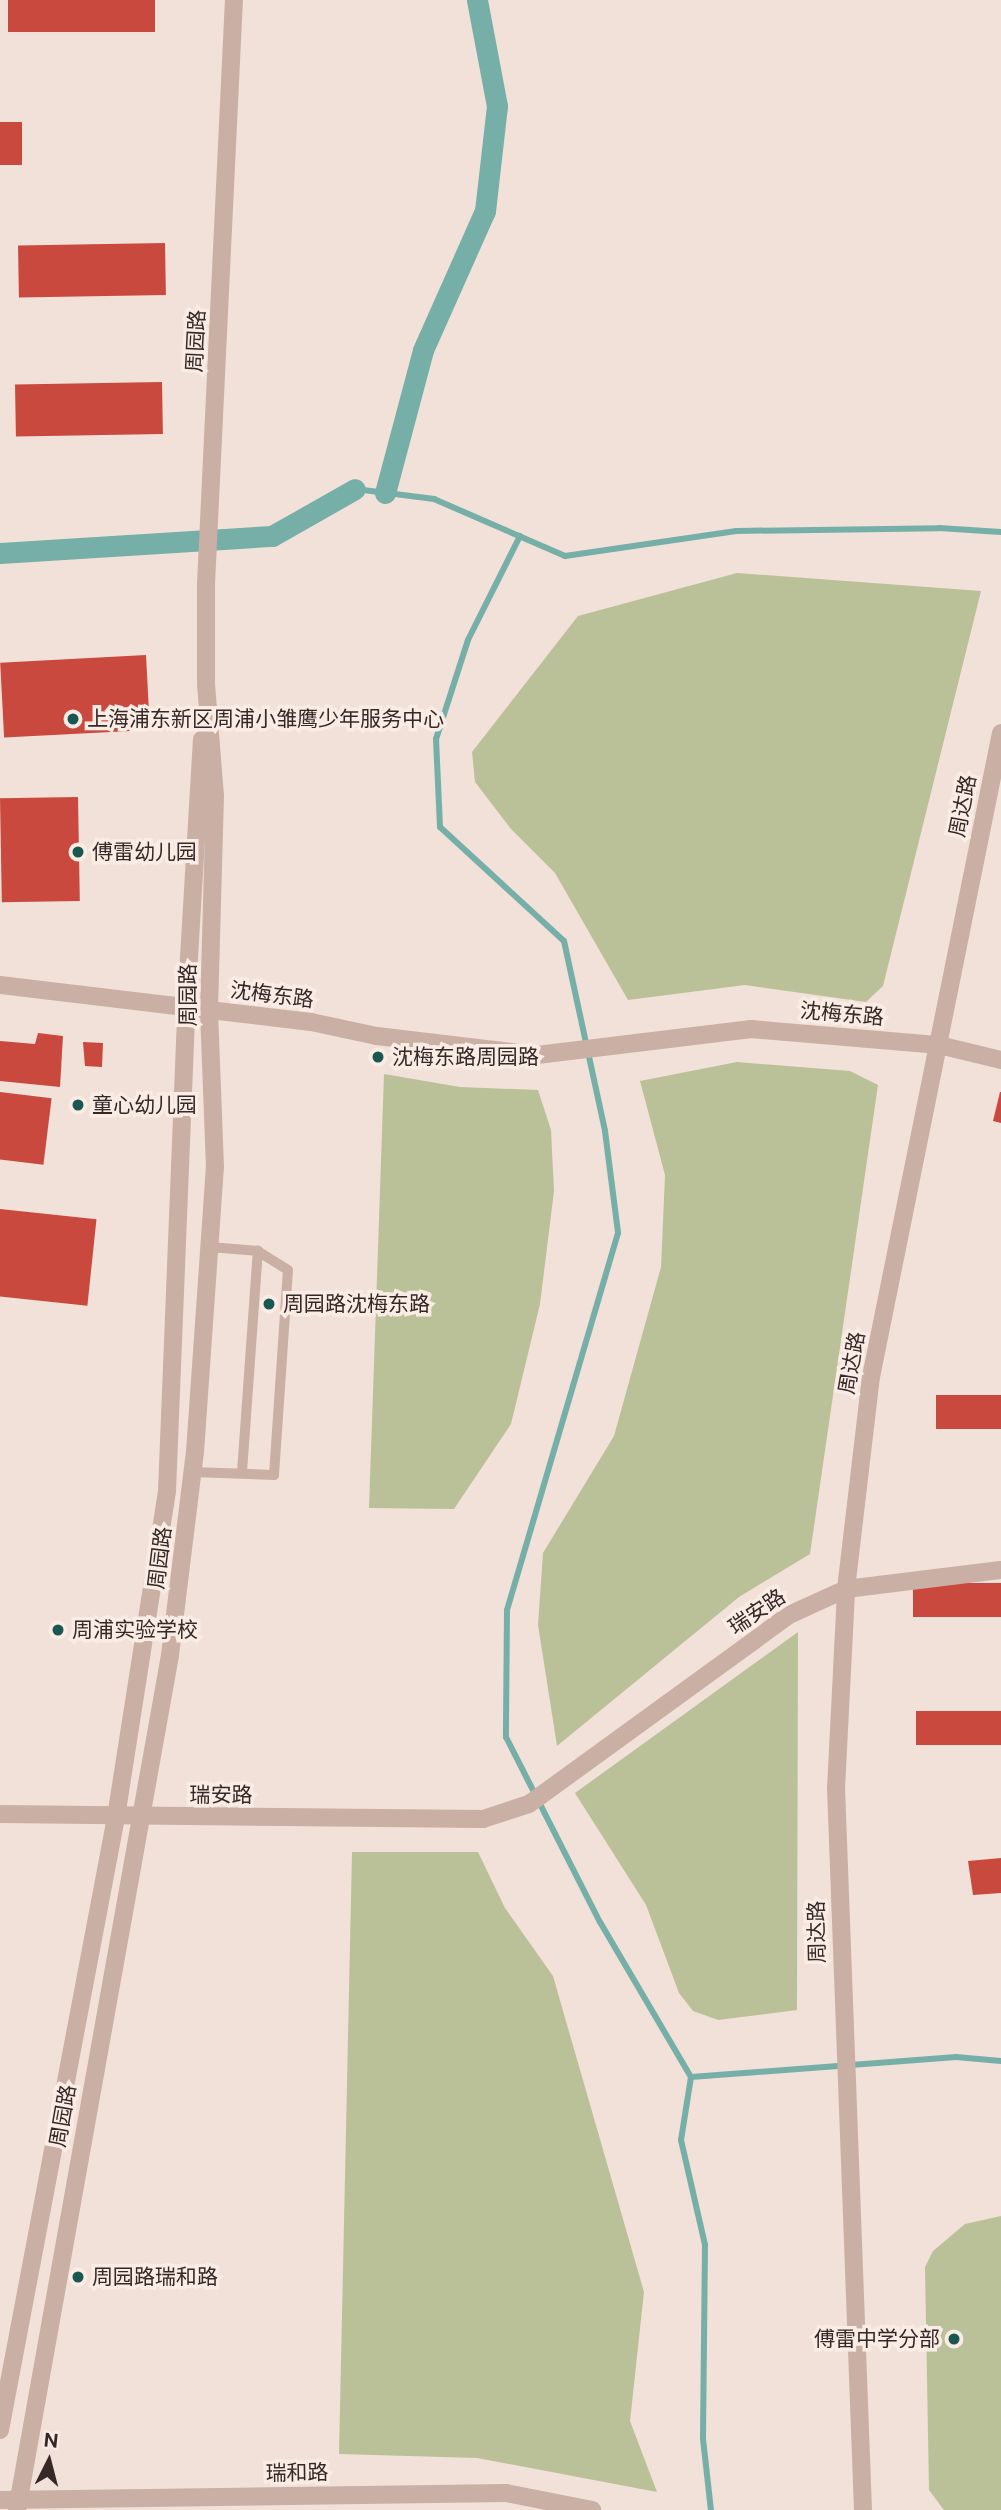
<!DOCTYPE html>
<html>
<head>
<meta charset="utf-8">
<style>
	body { margin:0 }
	#map { position:relative; width:1001px; height:2510px; overflow:hidden; background:#f1e1d8; font-family:"Public Sans","Noto Sans SC",sans-serif }
	div>[style] { position:absolute }
	.green>* { inset:0; background:#bac198 }
	.stream>* { height:6px; margin:-3px; padding:0 3px; transform-origin:3px; border-radius:3px; background:#76afa8 }
	.canal>* { height:21px; margin:-10.5px; padding:0 10.5px; transform-origin:10.5px; border-radius:10.5px; background:#76afa8 }
	.building>* { inset:0; background:#c9493f; transform-origin:0 0 }
	.service>* { height:10px; margin:-5px; padding:0 5px; transform-origin:5px; border-radius:5px; background:#caafa4 }
	.minor>* { height:18px; margin:-9px; padding:0 9px; transform-origin:9px; border-radius:9px; background:#caafa4 }
	.tertiary>* { height:18px; margin:-9px; padding:0 9px; transform-origin:9px; border-radius:9px; background:#caafa4 }
	.dots>* { width:19px; height:19px; translate:-50% -50%; box-sizing:border-box; border:4px solid #f9ece4; border-radius:50% }
	span { translate:-50% -50%; white-space:nowrap; text-align:center; line-height:1.15; -webkit-text-stroke:7px #f9ece4; paint-order:stroke }
	.street-label { font-size:21px; color:#352826 }
	.poi-label { font-size:21px; color:#352826 }
	.left { translate:0 -50%; text-align:left }
	.right { translate:-100% -50%; text-align:right }
	.north { position:absolute; left:14px; top:2426px; width:70px; height:70px; -webkit-text-stroke:5px #f9ece4; paint-order:stroke; rotate:6deg; font-size:19px; font-weight:700; line-height:28px; text-align:center; color:#352826 }
	.north::after { content:''; display:block; margin:auto; width:24px; height:32px; background:#352826; clip-path:polygon(50% 0,100% 100%,50% 72%,0 100%) }
</style>
</head>
<body>
<div id="map">
	<div class="green">
		<div style="clip-path:polygon(737px 573px,981px 591px,883px 986px,866px 1002px,745px 985px,628px 1000px,555px 873px,511px 829px,475px 782px,472px 752px,578px 616px)"></div>
		<div style="clip-path:polygon(737px 1062px,850px 1071px,878px 1085px,810px 1554px,739px 1597px,557px 1746px,538px 1625px,543px 1553px,614px 1436px,661px 1267px,665px 1175px,640px 1081px)"></div>
		<div style="clip-path:polygon(384px 1074px,460px 1087px,538px 1090px,551px 1130px,554px 1191px,540px 1304px,511px 1424px,454px 1509px,369px 1508px)"></div>
		<div style="clip-path:polygon(798px 1632px,797px 2010px,718px 2020px,693px 2011px,679px 1993px,646px 1905px,575px 1793px)"></div>
		<div style="clip-path:polygon(352px 1852px,478px 1852px,505px 1908px,553px 1976px,644px 2292px,630px 2421px,657px 2492px,477px 2458px,339px 2454px)"></div>
		<div style="clip-path:polygon(1001px 2216px,1001px 2510px,944px 2510px,929px 2490px,925px 2267px,933px 2251px,965px 2224px)"></div>
	</div>
	<div class="stream">
		<div style="left:355px;top:489px;width:80px;rotate:7.2deg"></div>
		<div style="left:434px;top:499px;width:143px;rotate:23.5deg"></div>
		<div style="left:565px;top:556px;width:173px;rotate:-8.3deg"></div>
		<div style="left:736px;top:531px;width:203px;rotate:-0.8deg"></div>
		<div style="left:939px;top:528px;width:62px;rotate:3.7deg"></div>
		<div style="left:520px;top:536px;width:116px;rotate:116.6deg"></div>
		<div style="left:468px;top:640px;width:104px;rotate:107.9deg"></div>
		<div style="left:436px;top:739px;width:88px;rotate:87.4deg"></div>
		<div style="left:440px;top:827px;width:168px;rotate:42.6deg"></div>
		<div style="left:564px;top:941px;width:194px;rotate:77.8deg"></div>
		<div style="left:605px;top:1131px;width:103px;rotate:82.7deg"></div>
		<div style="left:618px;top:1233px;width:393px;rotate:106.4deg"></div>
		<div style="left:507px;top:1610px;width:127px;rotate:90.5deg"></div>
		<div style="left:506px;top:1737px;width:208px;rotate:63.1deg"></div>
		<div style="left:600px;top:1922px;width:180px;rotate:59.6deg"></div>
		<div style="left:691px;top:2077px;width:64px;rotate:99deg"></div>
		<div style="left:681px;top:2140px;width:108px;rotate:77.1deg"></div>
		<div style="left:705px;top:2245px;width:194px;rotate:90.6deg"></div>
		<div style="left:703px;top:2439px;width:71px;rotate:83.6deg"></div>
		<div style="left:691px;top:2077px;width:266px;rotate:-4.3deg"></div>
		<div style="left:956px;top:2057px;width:45px;rotate:5.1deg"></div>
	</div>
	<div class="canal">
		<div style="left:385px;top:493px;width:148px;rotate:-75.1deg"></div>
		<div style="left:423px;top:350px;width:152px;rotate:-66deg"></div>
		<div style="left:485px;top:211px;width:106px;rotate:-83.5deg"></div>
		<div style="left:497px;top:106px;width:108px;rotate:-100.7deg"></div>
		<div style="left:0;top:553px;width:273px;rotate:-3.6deg"></div>
		<div style="left:272px;top:536px;width:95px;rotate:-29.5deg"></div>
	</div>
	<div class="building">
		<div style="left:8px;top:0;width:147px;height:32px"></div>
		<div style="left:0;top:122px;width:22px;height:43px"></div>
		<div style="left:165px;top:243px;width:52px;height:147px;rotate:89deg"></div>
		<div style="left:162px;top:382px;width:52px;height:147px;rotate:89deg"></div>
		<div style="left:146px;top:655px;width:75px;height:146px;rotate:87deg"></div>
		<div style="left:78px;top:797px;width:104px;height:78px;rotate:89deg"></div>
		<div style="clip-path:polygon(38px 1033px,63px 1036px,60px 1087px,0 1081px,0 1041px,35px 1044px)"></div>
		<div style="clip-path:polygon(83px 1042px,103px 1043px,102px 1067px,85px 1066px)"></div>
		<div style="left:0;top:1092px;width:52px;height:67px;rotate:7deg"></div>
		<div style="clip-path:polygon(1000px 1092px,1001px 1092px,1001px 1123px,993px 1121px)"></div>
		<div style="left:0;top:1209px;width:97px;height:87px;rotate:6deg"></div>
		<div style="left:1001px;top:1395px;width:34px;height:65px;rotate:90deg"></div>
		<div style="left:1001px;top:1583px;width:34px;height:88px;rotate:90deg"></div>
		<div style="left:1001px;top:1711px;width:34px;height:85px;rotate:90deg"></div>
		<div style="clip-path:polygon(1001px 1858px,1001px 1893px,973px 1895px,968px 1861px)"></div>
	</div>
	<div class="service">
		<div style="left:192px;top:1472px;width:82px;rotate:2.1deg"></div>
		<div style="left:274px;top:1475px;width:205px;rotate:-86.1deg"></div>
		<div style="left:288px;top:1270px;width:36px;rotate:-148deg"></div>
		<div style="left:258px;top:1251px;width:49px;rotate:-175.3deg"></div>
		<div style="left:242px;top:1472px;width:222px;rotate:-85.9deg"></div>
	</div>
	<div class="minor">
		<div style="left:0;top:1814px;width:483px;rotate:0.6deg"></div>
		<div style="left:483px;top:1819px;width:48px;rotate:-18.1deg"></div>
		<div style="left:529px;top:1804px;width:321px;rotate:-36deg"></div>
		<div style="left:789px;top:1615px;width:63px;rotate:-24.5deg"></div>
		<div style="left:846px;top:1589px;width:156px;rotate:-7deg"></div>
		<div style="left:0;top:2500px;width:506px;rotate:-0.79deg"></div>
		<div style="left:506px;top:2493px;width:88px;rotate:11.2deg"></div>
		<div style="left:863px;top:2510px;width:722px;rotate:-92.14deg"></div>
		<div style="left:836px;top:1789px;width:200px;rotate:-87.1deg"></div>
		<div style="left:846px;top:1589px;width:213px;rotate:-83.3deg"></div>
		<div style="left:871px;top:1377px;width:657px;rotate:-78.59deg"></div>
	</div>
	<div class="tertiary">
		<div style="left:0;top:985px;width:313px;rotate:6.8deg"></div>
		<div style="left:311px;top:1022px;width:67px;rotate:12deg"></div>
		<div style="left:377px;top:1036px;width:161px;rotate:6.8deg"></div>
		<div style="left:537px;top:1055px;width:216px;rotate:-6.9deg"></div>
		<div style="left:751px;top:1029px;width:189px;rotate:4.9deg"></div>
		<div style="left:939px;top:1045px;width:64px;rotate:13.6deg"></div>
		<div style="left:0;top:2430px;width:624px;rotate:-79.28deg"></div>
		<div style="left:116px;top:1817px;width:330px;rotate:-81.1deg"></div>
		<div style="left:167px;top:1491px;width:483px;rotate:-87.7deg"></div>
		<div style="left:186px;top:1008px;width:269px;rotate:-86.6deg"></div>
		<div style="left:17px;top:2510px;width:869px;rotate:-79.85deg"></div>
		<div style="left:170px;top:1655px;width:205px;rotate:-83deg"></div>
		<div style="left:195px;top:1452px;width:286px;rotate:-86deg"></div>
		<div style="left:215px;top:1167px;width:157px;rotate:-92.2deg"></div>
		<div style="left:209px;top:1010px;width:214px;rotate:-88.4deg"></div>
		<div style="left:215px;top:796px;width:112px;rotate:-94.6deg"></div>
		<div style="left:206px;top:684px;width:100px;rotate:-90deg"></div>
		<div style="left:206px;top:584px;width:585px;rotate:-87.26deg"></div>
	</div>
	<div class="dots">
		<div style="left:73px;top:719px;background:#1b5751"></div>
		<div style="left:78px;top:852px;background:#1b5751"></div>
		<div style="left:378px;top:1057px;background:#1b5751"></div>
		<div style="left:78px;top:1105px;background:#1b5751"></div>
		<div style="left:269px;top:1304px;background:#1b5751"></div>
		<div style="left:58px;top:1630px;background:#1b5751"></div>
		<div style="left:78px;top:2277px;background:#1b5751"></div>
		<div style="left:954px;top:2339px;background:#1b5751"></div>
	</div>
	<div class="street-label">
		<span style="left:196px;top:341px;rotate:-87deg">周园路</span>
		<span style="left:963px;top:806px;rotate:-79deg">周达路</span>
		<span style="left:188px;top:995px;rotate:-90deg">周园路</span>
		<span style="left:272px;top:995px;rotate:7deg">沈梅东路</span>
		<span style="left:842px;top:1014px;rotate:5deg">沈梅东路</span>
		<span style="left:852px;top:1363px;rotate:-80deg">周达路</span>
		<span style="left:160px;top:1558px;rotate:-83deg">周园路</span>
		<span style="left:757px;top:1612px;rotate:-34deg">瑞安路</span>
		<span style="left:221px;top:1795px">瑞安路</span>
		<span style="left:817px;top:1932px;rotate:-91deg">周达路</span>
		<span style="left:63px;top:2116px;rotate:-80deg">周园路</span>
		<span style="left:297px;top:2473px;rotate:-1deg">瑞和路</span>
	</div>
	<div class="poi-label">
		<span class="left" style="left:87px;top:719px">上海浦东新区周浦小雏鹰少年服务中心</span>
		<span class="left" style="left:92px;top:852px">傅雷幼儿园</span>
		<span class="left" style="left:392px;top:1057px">沈梅东路周园路</span>
		<span class="left" style="left:92px;top:1105px">童心幼儿园</span>
		<span class="left" style="left:283px;top:1304px">周园路沈梅东路</span>
		<span class="left" style="left:72px;top:1630px">周浦实验学校</span>
		<span class="left" style="left:92px;top:2277px">周园路瑞和路</span>
		<span class="right" style="left:940px;top:2339px">傅雷中学分部</span>
	</div>
	<div class="north">N</div>
</div>
</body>
</html>
